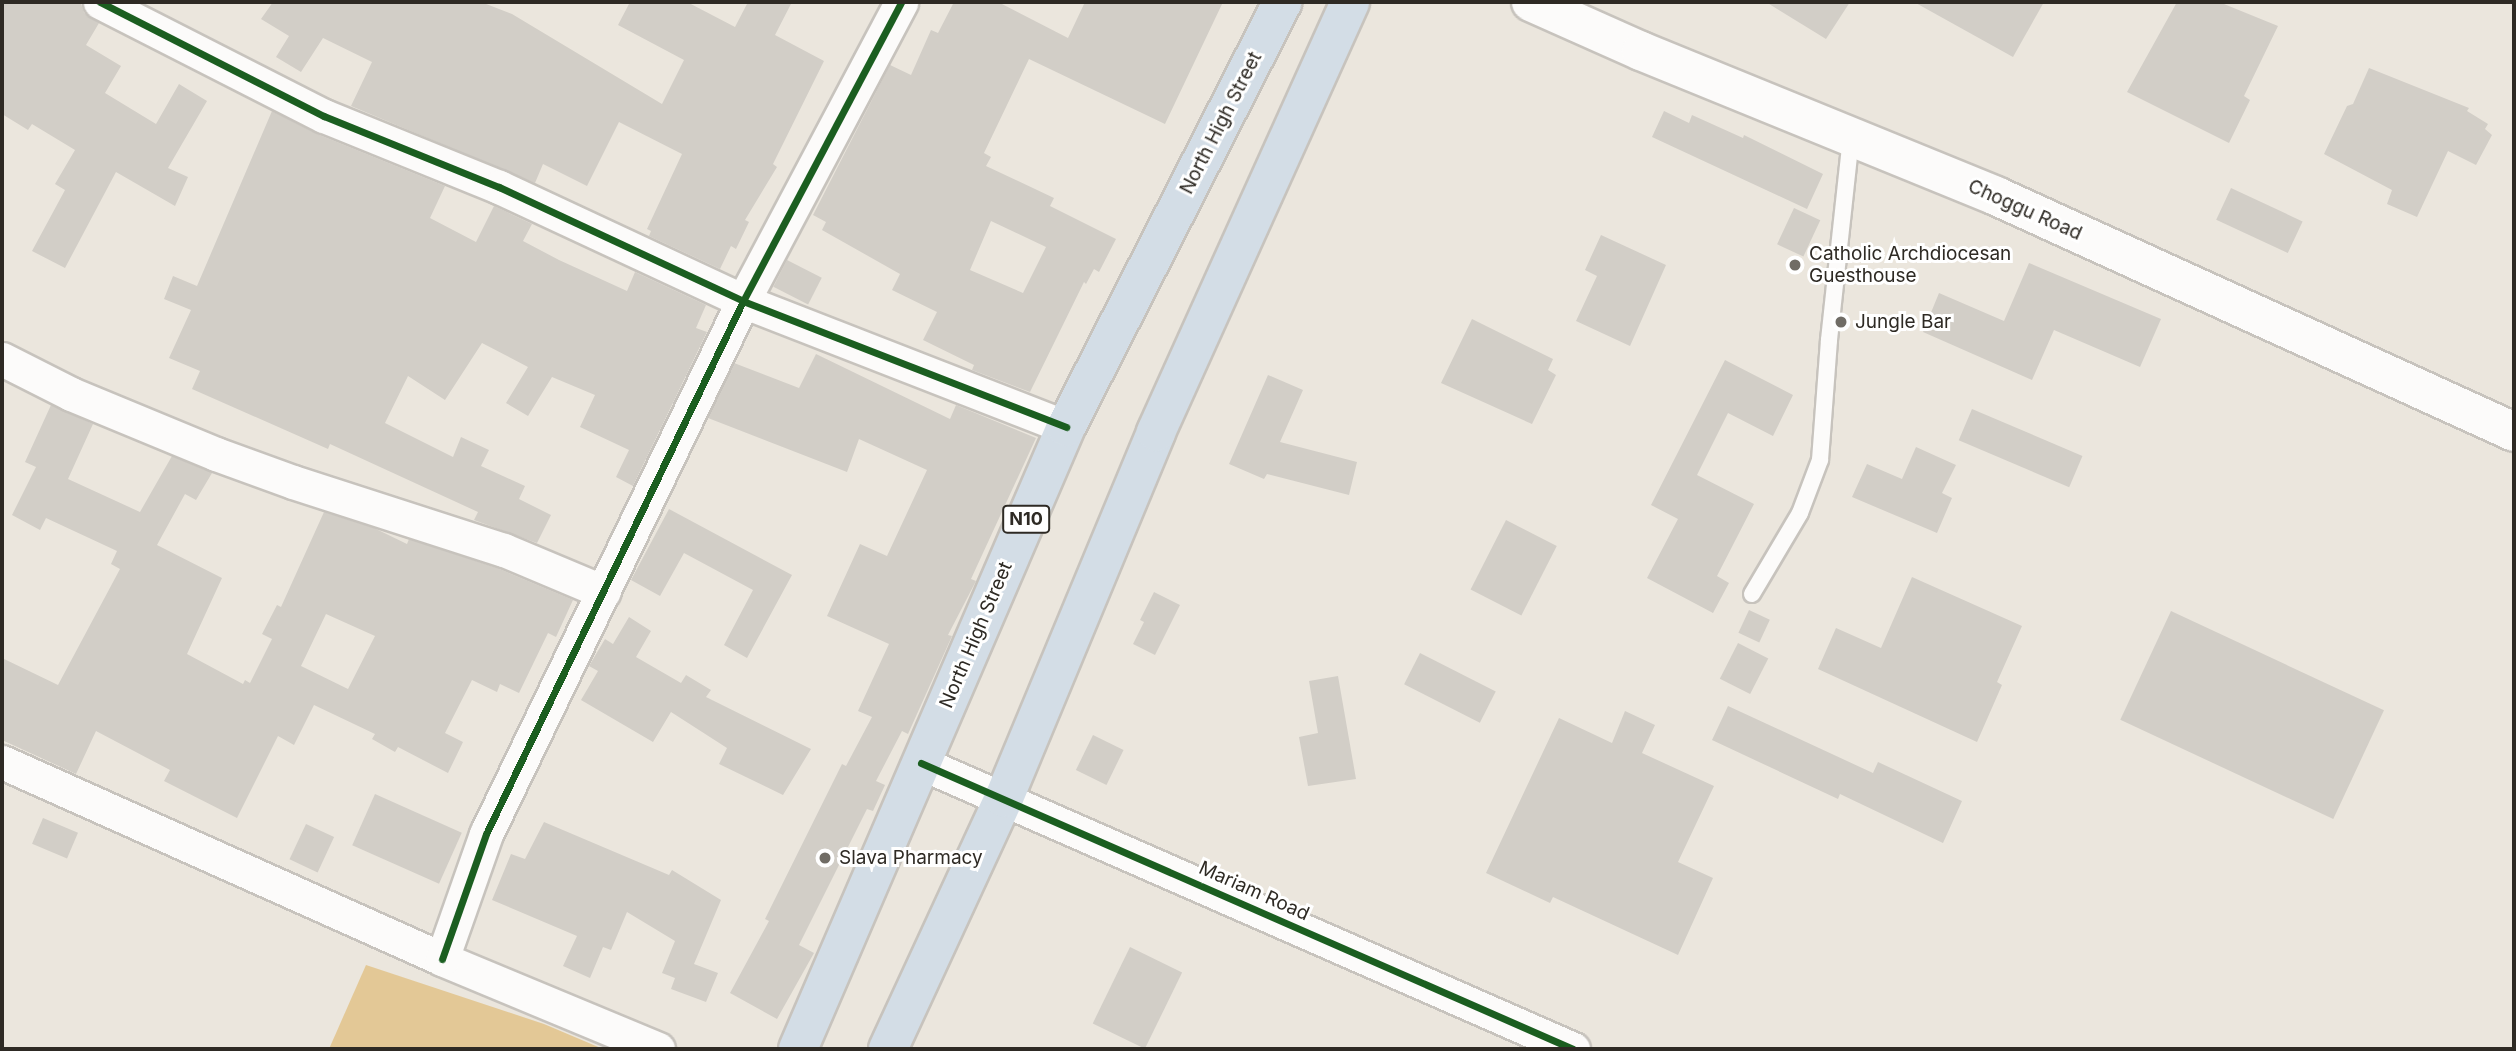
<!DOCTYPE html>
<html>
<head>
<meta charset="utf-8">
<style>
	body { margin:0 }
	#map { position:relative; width:2516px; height:1051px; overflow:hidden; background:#ebe6dd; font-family:Inter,sans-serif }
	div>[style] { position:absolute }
	.forest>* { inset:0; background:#e3c896 }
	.building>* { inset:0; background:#d2cec7; transform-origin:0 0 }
	.roads { filter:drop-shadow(2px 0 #c7c3bd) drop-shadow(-2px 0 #c7c3bd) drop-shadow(0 2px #c7c3bd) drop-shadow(0 -2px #c7c3bd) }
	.lane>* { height:16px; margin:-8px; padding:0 8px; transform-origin:8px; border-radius:8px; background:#fcfbfa }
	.street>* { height:33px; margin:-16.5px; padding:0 16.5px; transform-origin:16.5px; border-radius:16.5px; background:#fcfbfa }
	.secondary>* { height:38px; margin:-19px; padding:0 19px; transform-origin:19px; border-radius:19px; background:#fcfbfa }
	.highway>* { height:38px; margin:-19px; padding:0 19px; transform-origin:19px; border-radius:19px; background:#d3dde6 }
	.cycleway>* { height:7px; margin:-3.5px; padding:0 3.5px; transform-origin:3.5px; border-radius:3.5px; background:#1b5e20 }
	.dots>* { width:19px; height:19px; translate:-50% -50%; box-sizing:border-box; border:4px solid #fff; border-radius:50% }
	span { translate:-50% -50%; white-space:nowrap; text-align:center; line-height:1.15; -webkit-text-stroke:6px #fff; paint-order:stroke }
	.shield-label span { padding:2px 5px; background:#fff; border:2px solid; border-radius:5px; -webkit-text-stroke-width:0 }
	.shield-label { font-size:18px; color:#2e2a24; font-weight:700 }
	.street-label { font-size:19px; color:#2e2a24 }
	.poi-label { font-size:19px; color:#2e2a24 }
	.left { translate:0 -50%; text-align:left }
	.frame { position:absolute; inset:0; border:4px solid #2e2a24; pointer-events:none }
</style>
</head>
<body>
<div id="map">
	<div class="forest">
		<div style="clip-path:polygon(366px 965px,544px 1024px,603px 1049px,329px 1049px)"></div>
	</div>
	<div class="building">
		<div style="clip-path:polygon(2px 2px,81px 4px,84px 13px,99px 23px,86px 45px,121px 66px,105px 93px,156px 124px,179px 84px,207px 101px,168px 168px,188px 177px,175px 206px,116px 172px,65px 268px,32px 251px,65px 190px,55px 184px,75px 150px,32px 124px,28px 130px,2px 114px)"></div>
		<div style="clip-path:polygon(273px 2px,481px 2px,512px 14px,662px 104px,684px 60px,618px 25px,630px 2px,687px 2px,735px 27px,748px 2px,792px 2px,775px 35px,824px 61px,773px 164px,777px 167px,745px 220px,749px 222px,736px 249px,731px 246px,720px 269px,649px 236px,651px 231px,647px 229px,682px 154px,619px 122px,587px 186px,543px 164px,535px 183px,351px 106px,372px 62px,323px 38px,301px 72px,276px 57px,289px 36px,261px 19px)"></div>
		<div style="clip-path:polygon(evenodd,954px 2px,998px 2px,1068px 38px,1085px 2px,1223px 2px,1165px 124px,1029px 59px,984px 153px,991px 157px,986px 166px,1054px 198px,1050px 206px,1116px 239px,1099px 272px,1094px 269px,1086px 284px,1084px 282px,1030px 392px,972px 370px,974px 365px,923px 340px,937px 312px,892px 290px,900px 274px,822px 230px,826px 222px,813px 215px,890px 65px,911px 75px,931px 30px,938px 33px,954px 2px,991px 221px,1046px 247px,1023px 293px,970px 270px,991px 221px)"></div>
		<div style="clip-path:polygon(1766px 2px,1850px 2px,1826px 39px)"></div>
		<div style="clip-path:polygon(1914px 2px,2044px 2px,2013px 57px)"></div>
		<div style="clip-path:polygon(2177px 2px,2219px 2px,2278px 26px,2244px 96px,2250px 100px,2229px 143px,2127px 92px)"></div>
		<div style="clip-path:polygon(2369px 68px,2469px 108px,2467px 111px,2488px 124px,2485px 129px,2492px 135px,2476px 165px,2448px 151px,2417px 217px,2387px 204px,2392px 190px,2324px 154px,2347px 106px,2353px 104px)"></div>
		<div style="clip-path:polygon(272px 111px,317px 134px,445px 186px,430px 218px,476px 242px,494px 206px,532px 224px,523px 241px,559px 260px,627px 291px,635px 272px,706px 305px,696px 328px,707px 332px,633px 486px,616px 477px,629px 450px,580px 427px,595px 395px,552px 377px,528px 416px,506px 403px,528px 367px,482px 343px,445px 400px,408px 376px,385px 423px,453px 457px,461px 437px,489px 450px,481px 466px,525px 486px,519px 499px,551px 515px,537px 543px,474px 520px,478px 512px,330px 444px,328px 449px,192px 389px,200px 371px,169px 358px,191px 310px,164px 299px,173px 276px,197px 286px)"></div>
		<div style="clip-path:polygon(1664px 111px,1689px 123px,1692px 115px,1743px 138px,1744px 135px,1823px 174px,1807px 209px,1652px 137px)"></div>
		<div style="left:2231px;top:188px;width:79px;height:35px;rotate:25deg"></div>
		<div style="left:1794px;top:208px;width:29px;height:40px;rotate:25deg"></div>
		<div style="clip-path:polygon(1601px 235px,1666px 265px,1630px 346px,1576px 321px,1597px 276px,1585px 270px)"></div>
		<div style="left:787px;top:260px;width:39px;height:30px;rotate:27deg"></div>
		<div style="clip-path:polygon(2029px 263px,2161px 319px,2140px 367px,2054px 330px,2032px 380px,1923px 332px,1939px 293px,2004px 321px)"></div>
		<div style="clip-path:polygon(1472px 319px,1553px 359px,1548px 370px,1556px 375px,1532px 424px,1441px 383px)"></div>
		<div style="clip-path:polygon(816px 354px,950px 419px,956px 405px,1036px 438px,971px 579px,976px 581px,948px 635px,952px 636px,908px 734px,902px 731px,876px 781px,885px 785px,873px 811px,867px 809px,799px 945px,814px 953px,777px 1019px,730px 993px,769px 921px,765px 919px,842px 764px,846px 766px,872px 717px,858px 711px,889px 644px,827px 616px,860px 544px,887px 556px,927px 470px,859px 439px,847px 472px,708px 418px,734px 363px,799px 388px)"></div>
		<div style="clip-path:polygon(1725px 360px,1793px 395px,1773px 436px,1728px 413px,1697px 475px,1754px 504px,1717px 576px,1729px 583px,1713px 613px,1647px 578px,1678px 519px,1651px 505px)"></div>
		<div style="clip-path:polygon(1268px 375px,1303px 390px,1280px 442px,1357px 462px,1349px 495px,1267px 474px,1264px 479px,1229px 464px)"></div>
		<div style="clip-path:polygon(evenodd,51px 405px,93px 424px,68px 479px,140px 512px,172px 456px,212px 473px,196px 500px,185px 494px,157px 545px,222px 578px,187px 654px,243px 684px,245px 680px,250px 683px,272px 639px,262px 634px,277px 605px,281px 607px,324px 512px,374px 528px,407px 544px,409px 539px,497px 568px,573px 600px,556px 637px,548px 633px,519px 693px,500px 684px,497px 692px,472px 680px,445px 733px,463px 742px,448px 773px,398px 747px,395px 752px,372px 739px,375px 734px,314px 705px,294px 745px,278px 736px,237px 818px,164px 781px,170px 770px,96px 731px,76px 774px,2px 740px,2px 658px,58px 685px,120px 569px,111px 564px,117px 551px,46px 518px,40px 530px,12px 515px,36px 467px,25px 462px,51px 405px,326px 614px,375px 636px,348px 689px,301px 666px,326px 614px)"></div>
		<div style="left:1972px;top:409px;width:120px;height:34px;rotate:23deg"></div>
		<div style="clip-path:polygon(1916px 447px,1956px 465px,1942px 493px,1952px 498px,1937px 533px,1852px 497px,1867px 464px,1902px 479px)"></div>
		<div style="clip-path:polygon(669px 509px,792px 575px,747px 658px,724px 645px,753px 590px,684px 553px,660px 596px,631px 580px)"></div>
		<div style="left:1506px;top:520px;width:57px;height:78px;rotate:27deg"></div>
		<div style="clip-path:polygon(1912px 577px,2022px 626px,1997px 682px,2002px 685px,1977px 742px,1818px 669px,1836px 628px,1881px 648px)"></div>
		<div style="clip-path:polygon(1154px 592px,1180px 605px,1155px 655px,1133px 644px,1144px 622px,1140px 620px)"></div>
		<div style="left:1749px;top:610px;width:23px;height:25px;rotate:25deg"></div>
		<div style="left:2171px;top:611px;width:235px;height:120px;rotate:25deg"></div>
		<div style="clip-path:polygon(629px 617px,651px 631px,636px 657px,681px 683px,686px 675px,711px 690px,706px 697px,811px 749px,783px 795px,719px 764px,727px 748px,671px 712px,653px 742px,581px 700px,598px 671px,589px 666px,605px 639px,613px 644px)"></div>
		<div style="left:1738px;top:643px;width:34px;height:40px;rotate:27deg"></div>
		<div style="left:1420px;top:653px;width:85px;height:35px;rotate:27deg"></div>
		<div style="clip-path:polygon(1338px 676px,1356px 779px,1308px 786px,1299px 737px,1318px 733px,1309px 681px)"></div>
		<div style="clip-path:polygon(1728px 706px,1873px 773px,1878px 762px,1962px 801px,1943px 843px,1840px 794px,1838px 799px,1712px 740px)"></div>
		<div style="clip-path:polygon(1625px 711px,1655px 725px,1642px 753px,1714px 786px,1678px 862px,1713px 878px,1678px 955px,1553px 897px,1550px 903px,1486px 873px,1559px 718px,1612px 743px)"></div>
		<div style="left:1093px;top:735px;width:34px;height:39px;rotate:26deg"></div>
		<div style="left:375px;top:794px;width:95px;height:56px;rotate:24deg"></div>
		<div style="left:43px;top:818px;width:38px;height:28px;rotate:23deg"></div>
		<div style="clip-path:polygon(544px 822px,669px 875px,672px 870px,721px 900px,694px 964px,718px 973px,706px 1002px,671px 989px,675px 978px,662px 973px,675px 941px,627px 912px,611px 950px,603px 947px,590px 978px,563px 966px,577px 936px,492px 900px,511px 854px,525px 859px)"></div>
		<div style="left:306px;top:824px;width:31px;height:39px;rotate:25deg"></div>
		<div style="left:1130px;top:947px;width:58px;height:85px;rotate:26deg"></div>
	</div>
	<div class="roads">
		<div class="lane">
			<div style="left:1752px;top:594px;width:94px;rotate:-59.3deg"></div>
			<div style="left:1800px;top:513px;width:57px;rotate:-69.3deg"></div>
			<div style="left:1820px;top:460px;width:120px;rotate:-85.7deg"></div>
			<div style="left:1829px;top:340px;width:204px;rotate:-83.8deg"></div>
		</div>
		<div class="street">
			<div style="left:100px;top:2px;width:251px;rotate:27deg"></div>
			<div style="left:324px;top:116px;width:189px;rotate:22.1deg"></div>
			<div style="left:499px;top:187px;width:269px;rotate:25deg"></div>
			<div style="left:743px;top:301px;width:347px;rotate:21.3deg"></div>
			<div style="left:2px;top:359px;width:77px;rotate:26.9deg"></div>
			<div style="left:71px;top:394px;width:157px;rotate:22.5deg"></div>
			<div style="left:216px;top:454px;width:82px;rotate:20deg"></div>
			<div style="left:293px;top:482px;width:222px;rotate:17.9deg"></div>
			<div style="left:504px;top:550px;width:108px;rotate:22.8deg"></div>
			<div style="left:2px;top:762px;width:482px;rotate:24.1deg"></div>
			<div style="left:442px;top:959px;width:234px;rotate:22.6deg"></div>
			<div style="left:921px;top:763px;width:712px;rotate:23.68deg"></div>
			<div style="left:442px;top:959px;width:133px;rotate:-70.6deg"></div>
			<div style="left:486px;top:834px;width:592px;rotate:-64.26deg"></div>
			<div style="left:743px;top:301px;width:338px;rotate:-62.1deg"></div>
		</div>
		<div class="secondary">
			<div style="left:1531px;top:2px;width:120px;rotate:24deg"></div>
			<div style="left:1641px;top:51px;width:383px;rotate:22.2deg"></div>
			<div style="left:1996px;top:196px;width:569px;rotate:24.49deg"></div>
		</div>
		<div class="highway">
			<div style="left:798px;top:1049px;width:677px;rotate:-66.69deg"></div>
			<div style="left:1066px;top:427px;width:477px;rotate:-63deg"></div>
			<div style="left:888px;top:1049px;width:277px;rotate:-65.2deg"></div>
			<div style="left:1004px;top:798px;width:396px;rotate:-67.4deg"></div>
			<div style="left:1156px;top:432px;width:472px;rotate:-65.7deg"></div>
		</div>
	</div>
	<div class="cycleway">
		<div style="left:100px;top:2px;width:251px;rotate:27deg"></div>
		<div style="left:324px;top:116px;width:189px;rotate:22.1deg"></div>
		<div style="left:499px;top:187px;width:269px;rotate:25deg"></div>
		<div style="left:743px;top:301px;width:347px;rotate:21.3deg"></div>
		<div style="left:921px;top:763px;width:712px;rotate:23.68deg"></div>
		<div style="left:442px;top:959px;width:133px;rotate:-70.6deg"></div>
		<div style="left:486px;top:834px;width:592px;rotate:-64.26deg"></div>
		<div style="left:743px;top:301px;width:338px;rotate:-62.1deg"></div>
	</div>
	<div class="dots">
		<div style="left:1795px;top:265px;background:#706c65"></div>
		<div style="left:1841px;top:322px;background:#706c65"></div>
		<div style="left:825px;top:858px;background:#706c65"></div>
	</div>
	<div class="shield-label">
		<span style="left:1026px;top:519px">N10</span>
	</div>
	<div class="street-label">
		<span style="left:1221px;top:123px;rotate:-63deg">North High Street</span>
		<span style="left:2025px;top:210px;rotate:24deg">Choggu Road</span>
		<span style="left:976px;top:635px;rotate:-67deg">North High Street</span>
		<span style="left:1254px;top:891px;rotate:24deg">Mariam Road</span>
	</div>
	<div class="poi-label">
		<span class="left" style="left:1809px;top:265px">Catholic Archdiocesan<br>Guesthouse</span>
		<span class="left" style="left:1855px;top:322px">Jungle Bar</span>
		<span class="left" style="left:839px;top:858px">Slava Pharmacy</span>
	</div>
	<div class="frame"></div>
</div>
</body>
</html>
